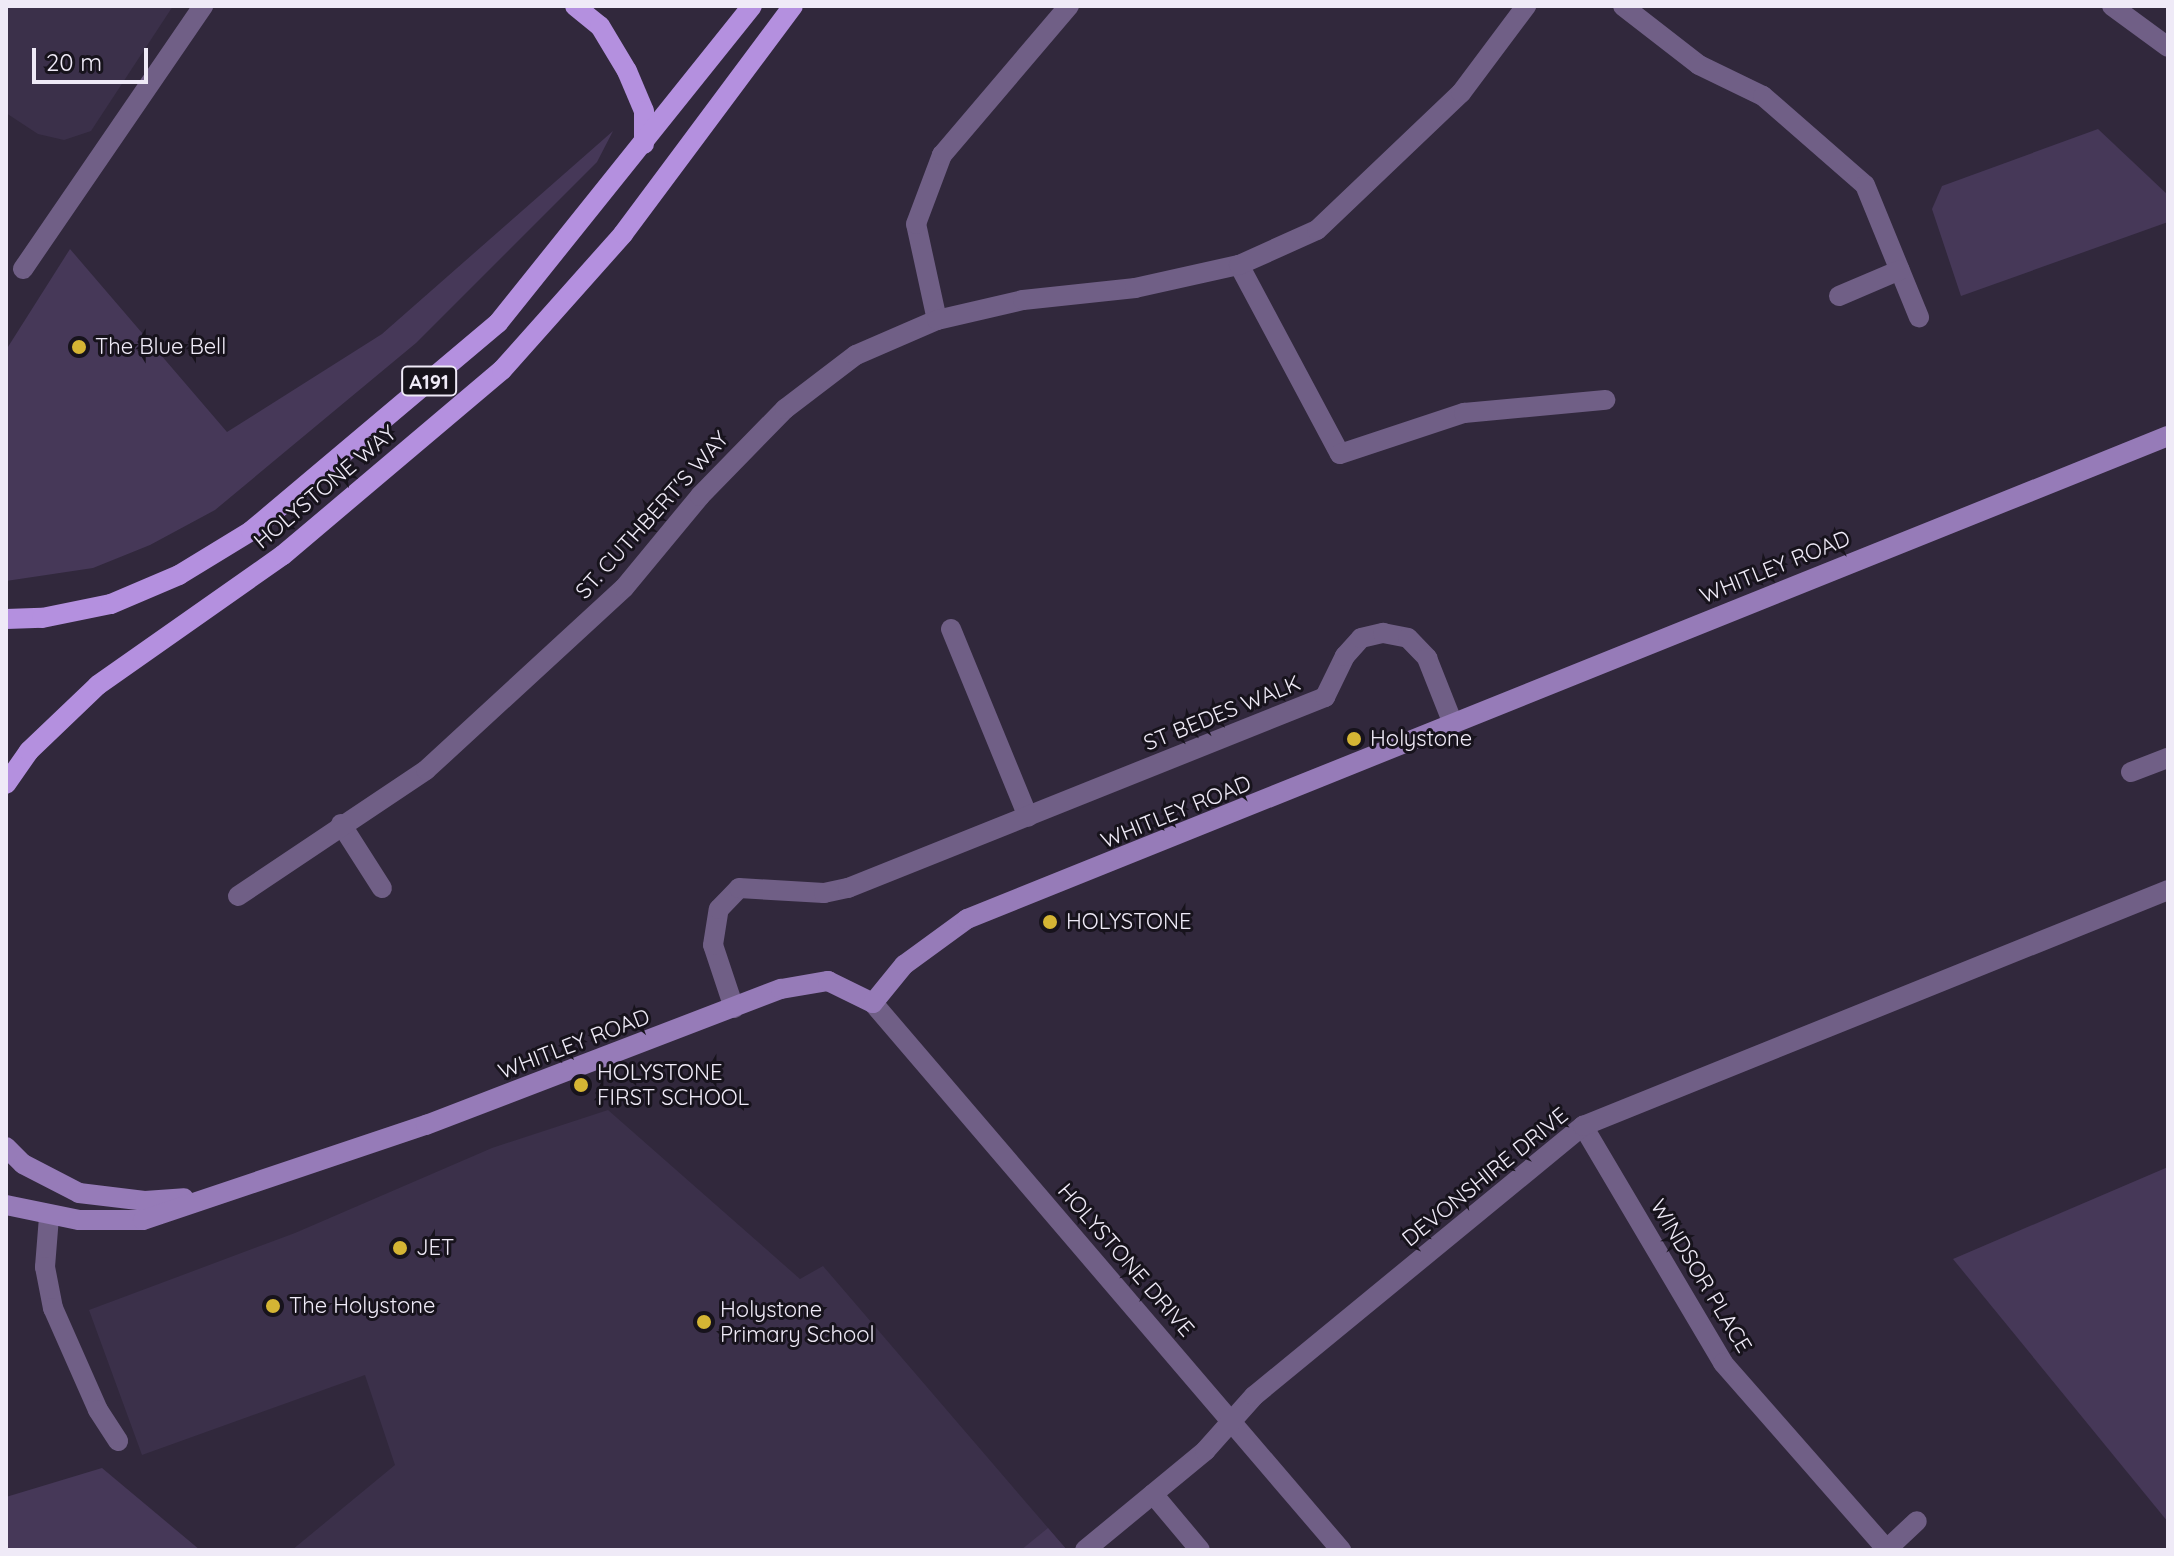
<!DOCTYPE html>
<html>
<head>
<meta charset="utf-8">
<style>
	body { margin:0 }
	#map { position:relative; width:2174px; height:1556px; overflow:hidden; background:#31283c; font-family:Quicksand,sans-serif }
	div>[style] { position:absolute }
	.built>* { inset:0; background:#3b304a }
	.green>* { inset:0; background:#463858 }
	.street>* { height:20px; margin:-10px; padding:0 10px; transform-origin:10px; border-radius:10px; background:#705f86 }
	.secondary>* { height:20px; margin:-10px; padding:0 10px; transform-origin:10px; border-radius:10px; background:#967bb8 }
	.primary>* { height:20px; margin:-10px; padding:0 10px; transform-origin:10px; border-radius:10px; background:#b490df }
	.dots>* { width:22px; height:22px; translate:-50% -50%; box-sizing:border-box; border:4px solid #17131c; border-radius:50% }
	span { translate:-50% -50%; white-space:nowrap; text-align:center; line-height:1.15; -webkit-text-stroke:6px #17131c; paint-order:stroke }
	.shield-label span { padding:2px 6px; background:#17131c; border:2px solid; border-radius:6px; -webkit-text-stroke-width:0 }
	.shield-label { font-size:20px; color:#efeaf7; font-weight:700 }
	.poi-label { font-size:22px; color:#efeaf7 }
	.left { translate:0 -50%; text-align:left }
	.street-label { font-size:22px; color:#efeaf7 }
	.frame { position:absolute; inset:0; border:8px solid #efeaf7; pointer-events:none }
	.scale { position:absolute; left:32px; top:48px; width:116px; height:36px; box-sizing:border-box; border:4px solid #efeaf7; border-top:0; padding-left:10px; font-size:24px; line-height:28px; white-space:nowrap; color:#efeaf7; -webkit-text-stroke:6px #17131c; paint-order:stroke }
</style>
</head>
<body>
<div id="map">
	<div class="built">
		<div style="clip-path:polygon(6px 6px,173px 6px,91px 131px,64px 140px,38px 134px,6px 113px)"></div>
		<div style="clip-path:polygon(608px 1110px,800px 1279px,823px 1266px,1067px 1550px,292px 1550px,395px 1465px,365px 1375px,142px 1455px,89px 1310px,295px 1233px,492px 1148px)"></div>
	</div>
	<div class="green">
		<div style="clip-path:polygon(2098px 129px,2168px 195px,2168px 222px,1961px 296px,1932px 209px,1942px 186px)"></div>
		<div style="clip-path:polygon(613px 131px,597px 162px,416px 343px,215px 510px,150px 545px,93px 568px,6px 581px,6px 350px,70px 249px,227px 432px,382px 334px)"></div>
		<div style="clip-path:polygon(2168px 1167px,2168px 1522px,1953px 1259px)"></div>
		<div style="clip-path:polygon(102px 1468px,200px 1550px,6px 1550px,6px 1497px)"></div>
		<div style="clip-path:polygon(1048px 1528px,1067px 1550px,1021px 1550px)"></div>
	</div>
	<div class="street">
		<div style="left:1623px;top:6px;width:96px;rotate:37.8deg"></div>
		<div style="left:1699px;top:65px;width:71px;rotate:25.8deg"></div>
		<div style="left:1763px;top:96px;width:135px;rotate:41.1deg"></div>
		<div style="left:1865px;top:185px;width:143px;rotate:67.8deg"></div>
		<div style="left:2112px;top:6px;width:69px;rotate:36.2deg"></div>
		<div style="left:1239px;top:265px;width:214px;rotate:61.9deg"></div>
		<div style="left:1340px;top:454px;width:131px;rotate:-18.3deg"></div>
		<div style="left:1464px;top:413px;width:142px;rotate:-5.3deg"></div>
		<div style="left:23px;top:269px;width:319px;rotate:-55.6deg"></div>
		<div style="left:1839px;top:296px;width:66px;rotate:-23.1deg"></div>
		<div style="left:937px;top:320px;width:98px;rotate:-102.3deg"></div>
		<div style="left:916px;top:224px;width:74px;rotate:-69.4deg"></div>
		<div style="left:942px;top:155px;width:196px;rotate:-49.6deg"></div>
		<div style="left:951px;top:629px;width:203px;rotate:67.7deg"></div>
		<div style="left:2131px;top:772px;width:40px;rotate:-21deg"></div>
		<div style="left:341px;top:824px;width:76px;rotate:57.4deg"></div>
		<div style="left:238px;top:896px;width:226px;rotate:-33.8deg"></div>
		<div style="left:426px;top:770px;width:269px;rotate:-42.6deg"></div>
		<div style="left:624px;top:588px;width:119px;rotate:-50.4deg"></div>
		<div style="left:700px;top:496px;width:122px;rotate:-45.7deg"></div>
		<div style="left:785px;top:409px;width:89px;rotate:-37.3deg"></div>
		<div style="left:856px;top:355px;width:88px;rotate:-23.4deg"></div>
		<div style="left:937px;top:320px;width:88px;rotate:-13.1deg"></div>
		<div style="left:1023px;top:300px;width:113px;rotate:-6.1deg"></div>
		<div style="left:1135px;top:288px;width:107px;rotate:-12.5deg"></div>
		<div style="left:1239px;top:265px;width:85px;rotate:-24.2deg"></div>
		<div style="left:1317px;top:230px;width:199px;rotate:-43.6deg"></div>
		<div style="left:1461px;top:93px;width:109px;rotate:-53.2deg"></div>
		<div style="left:873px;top:1003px;width:720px;rotate:49.45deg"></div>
		<div style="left:734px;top:1008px;width:66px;rotate:-108.4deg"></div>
		<div style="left:713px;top:945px;width:36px;rotate:-81deg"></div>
		<div style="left:719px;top:909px;width:29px;rotate:-46deg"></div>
		<div style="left:739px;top:888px;width:85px;rotate:3.4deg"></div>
		<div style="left:824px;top:893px;width:25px;rotate:-12deg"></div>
		<div style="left:848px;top:888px;width:514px;rotate:-21.82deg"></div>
		<div style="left:1325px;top:697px;width:46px;rotate:-64deg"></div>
		<div style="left:1345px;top:656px;width:24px;rotate:-48deg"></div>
		<div style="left:1361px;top:638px;width:23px;rotate:-13deg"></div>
		<div style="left:1383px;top:633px;width:25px;rotate:11deg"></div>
		<div style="left:1408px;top:638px;width:28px;rotate:46deg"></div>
		<div style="left:1427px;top:658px;width:68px;rotate:68.4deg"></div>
		<div style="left:1583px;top:1126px;width:275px;rotate:59.4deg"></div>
		<div style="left:1723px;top:1363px;width:249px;rotate:48.7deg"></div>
		<div style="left:49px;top:1217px;width:50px;rotate:94.6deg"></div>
		<div style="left:45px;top:1267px;width:42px;rotate:79deg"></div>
		<div style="left:53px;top:1308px;width:111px;rotate:66.2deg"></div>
		<div style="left:98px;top:1410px;width:37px;rotate:57deg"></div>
		<div style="left:1153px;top:1494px;width:73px;rotate:50deg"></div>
		<div style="left:1085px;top:1550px;width:156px;rotate:-39.5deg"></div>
		<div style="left:1205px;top:1451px;width:74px;rotate:-48.3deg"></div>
		<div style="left:1254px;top:1396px;width:426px;rotate:-39.4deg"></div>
		<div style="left:1583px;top:1126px;width:631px;rotate:-21.97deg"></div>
		<div style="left:1886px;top:1550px;width:42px;rotate:-43.1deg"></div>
	</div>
	<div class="secondary">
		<div style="left:6px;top:1147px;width:24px;rotate:45deg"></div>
		<div style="left:23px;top:1164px;width:63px;rotate:27.4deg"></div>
		<div style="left:79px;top:1193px;width:66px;rotate:6.9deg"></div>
		<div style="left:145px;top:1201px;width:39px;rotate:-4deg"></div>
		<div style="left:6px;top:1205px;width:75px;rotate:11.6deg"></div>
		<div style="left:79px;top:1220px;width:64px"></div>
		<div style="left:143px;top:1220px;width:299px;rotate:-18.6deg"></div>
		<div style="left:426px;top:1125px;width:380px;rotate:-21deg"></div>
		<div style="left:781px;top:989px;width:48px;rotate:-9.7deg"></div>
		<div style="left:828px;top:981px;width:50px;rotate:26.1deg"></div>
		<div style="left:873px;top:1003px;width:49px;rotate:-50.8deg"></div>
		<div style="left:904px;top:965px;width:78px;rotate:-36.1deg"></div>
		<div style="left:967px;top:919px;width:1294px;rotate:-21.91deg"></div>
	</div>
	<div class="primary">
		<div style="left:575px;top:6px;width:32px;rotate:39deg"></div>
		<div style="left:600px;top:26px;width:52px;rotate:59deg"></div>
		<div style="left:627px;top:71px;width:43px;rotate:67deg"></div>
		<div style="left:644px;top:111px;width:33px;rotate:90deg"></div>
		<div style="left:6px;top:619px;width:36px;rotate:-2deg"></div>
		<div style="left:42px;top:618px;width:70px;rotate:-11.5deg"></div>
		<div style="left:111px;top:604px;width:74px;rotate:-23.1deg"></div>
		<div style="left:179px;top:575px;width:84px;rotate:-31.4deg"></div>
		<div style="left:251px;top:531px;width:323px;rotate:-40.1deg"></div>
		<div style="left:498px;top:323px;width:406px;rotate:-51.3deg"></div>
		<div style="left:6px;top:784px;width:40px;rotate:-55.1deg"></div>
		<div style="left:29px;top:751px;width:95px;rotate:-43.7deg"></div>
		<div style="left:98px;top:685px;width:226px;rotate:-35.1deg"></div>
		<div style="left:283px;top:555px;width:287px;rotate:-40.2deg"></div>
		<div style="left:502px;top:370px;width:182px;rotate:-48.3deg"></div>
		<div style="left:623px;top:234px;width:284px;rotate:-53.3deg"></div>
	</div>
	<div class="dots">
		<div style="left:79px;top:347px;background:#d5b534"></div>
		<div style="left:1354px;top:739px;background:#d5b534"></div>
		<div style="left:1050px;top:922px;background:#d5b534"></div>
		<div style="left:581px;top:1085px;background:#d5b534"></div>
		<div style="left:400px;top:1248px;background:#d5b534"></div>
		<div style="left:273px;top:1306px;background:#d5b534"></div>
		<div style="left:704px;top:1322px;background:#d5b534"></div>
	</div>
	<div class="shield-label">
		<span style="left:429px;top:381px">A191</span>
	</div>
	<div class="poi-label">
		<span class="left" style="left:95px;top:347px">The Blue Bell</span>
		<span class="left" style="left:1370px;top:739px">Holystone</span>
		<span class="left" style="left:1066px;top:922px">HOLYSTONE</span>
		<span class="left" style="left:597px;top:1085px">HOLYSTONE<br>FIRST SCHOOL</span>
		<span class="left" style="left:416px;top:1248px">JET</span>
		<span class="left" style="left:289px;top:1306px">The Holystone</span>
		<span class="left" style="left:720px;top:1322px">Holystone<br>Primary School</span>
	</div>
	<div class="street-label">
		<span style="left:325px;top:487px;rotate:-40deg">HOLYSTONE WAY</span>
		<span style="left:652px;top:515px;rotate:-48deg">ST. CUTHBERT'S WAY</span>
		<span style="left:1775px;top:567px;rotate:-22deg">WHITLEY ROAD</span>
		<span style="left:1222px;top:713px;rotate:-22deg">ST BEDES WALK</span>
		<span style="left:1176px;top:812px;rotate:-22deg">WHITLEY ROAD</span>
		<span style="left:574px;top:1044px;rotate:-21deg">WHITLEY ROAD</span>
		<span style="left:1485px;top:1177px;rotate:-39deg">DEVONSHIRE DRIVE</span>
		<span style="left:1126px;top:1260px;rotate:49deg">HOLYSTONE DRIVE</span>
		<span style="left:1701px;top:1276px;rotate:59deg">WINDSOR PLACE</span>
	</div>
	<div class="frame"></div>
	<div class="scale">20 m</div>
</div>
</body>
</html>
